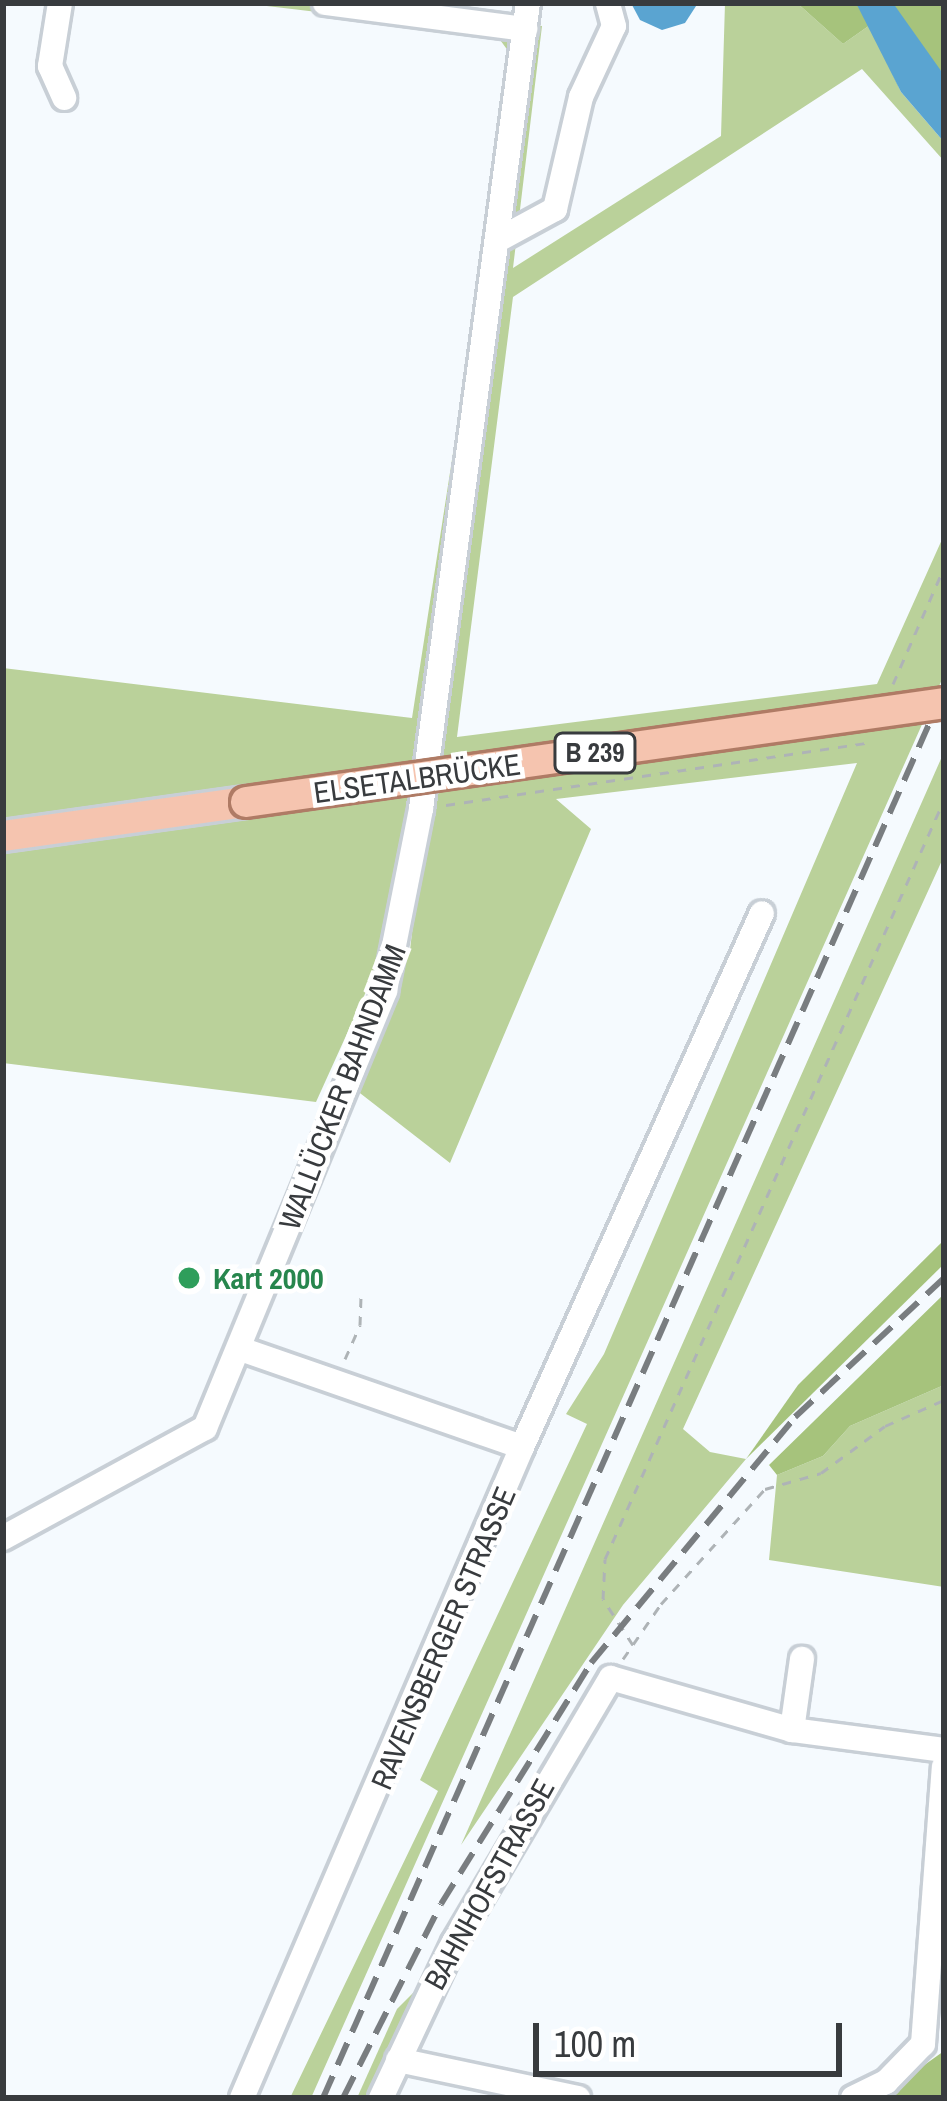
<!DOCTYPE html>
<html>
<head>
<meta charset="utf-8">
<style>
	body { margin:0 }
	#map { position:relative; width:947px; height:2101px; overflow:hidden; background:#f5fafe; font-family:"Archivo Narrow",sans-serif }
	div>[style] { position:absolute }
	.green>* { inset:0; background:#bad19a }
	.forest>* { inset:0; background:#a6c37c }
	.water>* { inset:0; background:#5aa4d1 }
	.path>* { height:3px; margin-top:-1.5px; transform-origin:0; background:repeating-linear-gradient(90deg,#aeb3b6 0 9px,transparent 0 18px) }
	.roads { filter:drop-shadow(3px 0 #c8cfd6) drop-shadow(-3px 0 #c8cfd6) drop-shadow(0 3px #c8cfd6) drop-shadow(0 -3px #c8cfd6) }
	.minor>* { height:24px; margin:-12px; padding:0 12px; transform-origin:12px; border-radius:12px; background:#fff }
	.major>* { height:30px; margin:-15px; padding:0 15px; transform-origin:15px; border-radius:15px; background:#f5c4af }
	.rail>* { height:6px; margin-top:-3px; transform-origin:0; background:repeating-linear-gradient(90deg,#797d80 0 24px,transparent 0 36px) }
	.bridges { filter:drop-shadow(3px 0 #af7b65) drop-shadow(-3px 0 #af7b65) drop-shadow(0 3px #af7b65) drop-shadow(0 -3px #af7b65) }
	.major-bridge>* { height:30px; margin:-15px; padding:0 15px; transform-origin:15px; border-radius:15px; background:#f5c4af }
	.dots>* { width:33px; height:33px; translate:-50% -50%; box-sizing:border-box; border:6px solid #fff; border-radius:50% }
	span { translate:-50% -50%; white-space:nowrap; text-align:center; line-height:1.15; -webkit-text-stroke:9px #fff; paint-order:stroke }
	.shield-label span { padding:3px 9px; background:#fff; border:3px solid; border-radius:9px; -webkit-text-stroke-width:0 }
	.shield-label { font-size:27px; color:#383b3e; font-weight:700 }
	.street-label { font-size:30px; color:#383b3e }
	.leisure-label { font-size:30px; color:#27864d; font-weight:700 }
	.left { translate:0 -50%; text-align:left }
	.frame { position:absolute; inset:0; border:6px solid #383b3e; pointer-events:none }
	.scale { position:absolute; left:533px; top:2023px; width:309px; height:54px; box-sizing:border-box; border:6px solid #383b3e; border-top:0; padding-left:15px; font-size:36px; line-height:42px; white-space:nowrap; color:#383b3e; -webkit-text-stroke:9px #fff; paint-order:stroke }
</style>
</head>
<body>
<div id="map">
	<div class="green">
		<div style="clip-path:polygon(242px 3px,379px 3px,542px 26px,513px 268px,721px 136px,725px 3px,797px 3px,843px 44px,870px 25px,901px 92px,944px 142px,944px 161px,862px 69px,513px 297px,457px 737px,877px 684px,944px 535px,944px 675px,311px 2098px,290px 2098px,438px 1791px,420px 1780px,587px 1424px,566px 1414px,604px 1354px,857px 763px,556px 799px,591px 829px,450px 1163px,356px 1090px,410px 950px,420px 863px,397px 867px,374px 974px,316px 1102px,3px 1063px,3px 668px,412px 718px,514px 59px,495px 33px)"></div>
		<div style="clip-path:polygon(944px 752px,944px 856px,683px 1429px,710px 1452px,746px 1459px,623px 1605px,461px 1845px)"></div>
		<div style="clip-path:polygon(944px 1385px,944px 1587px,769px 1560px,777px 1475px,823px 1456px,850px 1426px)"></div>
		<div style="clip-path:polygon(427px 1979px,373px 2098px,357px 2098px,397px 2009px)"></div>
	</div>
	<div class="forest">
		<div style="clip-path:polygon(797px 3px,856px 3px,870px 25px,843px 44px)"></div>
		<div style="clip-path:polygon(893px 3px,944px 3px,944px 75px,907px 32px)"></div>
		<div style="clip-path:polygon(944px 1240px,944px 1264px,746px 1459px,798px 1385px)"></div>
		<div style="clip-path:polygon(944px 1294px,944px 1385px,850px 1426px,823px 1456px,777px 1475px,769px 1465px)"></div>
		<div style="clip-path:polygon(944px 2051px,944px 2098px,876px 2098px,899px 2083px)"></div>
	</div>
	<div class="water">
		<div style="clip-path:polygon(631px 3px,698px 3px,685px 23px,662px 30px,640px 20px)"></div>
		<div style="clip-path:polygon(856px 3px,893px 3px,944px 75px,944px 142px,901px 92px)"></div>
	</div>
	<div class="path">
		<div style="left:893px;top:684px;width:127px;rotate:-66.3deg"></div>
		<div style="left:446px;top:805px;width:427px;rotate:-8.4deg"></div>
		<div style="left:345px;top:1359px;width:37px;rotate:-66deg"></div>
		<div style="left:360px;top:1325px;width:30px;rotate:-88deg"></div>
		<div style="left:633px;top:1645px;width:55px;rotate:-123.1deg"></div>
		<div style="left:603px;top:1599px;width:40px;rotate:-87.1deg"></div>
		<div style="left:605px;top:1559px;width:831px;rotate:-65.93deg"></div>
		<div style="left:623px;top:1659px;width:67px;rotate:-55.4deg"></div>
		<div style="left:661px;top:1604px;width:155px;rotate:-47.9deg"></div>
		<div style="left:765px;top:1489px;width:58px;rotate:-15.9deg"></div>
		<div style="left:821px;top:1473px;width:79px;rotate:-36.3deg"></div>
		<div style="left:885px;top:1426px;width:64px;rotate:-23.8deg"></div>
	</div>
	<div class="roads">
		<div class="minor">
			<div style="left:60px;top:3px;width:64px;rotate:99deg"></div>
			<div style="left:50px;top:66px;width:35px;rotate:66deg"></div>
			<div style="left:325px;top:3px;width:202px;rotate:7.4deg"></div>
			<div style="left:498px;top:240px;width:65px;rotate:-28.5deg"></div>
			<div style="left:555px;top:209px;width:115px;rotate:-76.9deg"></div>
			<div style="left:581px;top:97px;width:78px;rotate:-65.1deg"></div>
			<div style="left:614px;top:26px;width:24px;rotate:-105deg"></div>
			<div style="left:522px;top:1447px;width:585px;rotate:-65.8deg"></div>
			<div style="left:3px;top:1538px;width:230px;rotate:-28.6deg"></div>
			<div style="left:205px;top:1428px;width:473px;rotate:-67.6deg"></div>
			<div style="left:385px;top:991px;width:186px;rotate:-78.8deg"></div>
			<div style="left:421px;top:809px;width:813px;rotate:-82.44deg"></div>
			<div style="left:792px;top:1730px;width:72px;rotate:-82deg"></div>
			<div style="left:398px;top:2060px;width:184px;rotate:11.9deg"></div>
			<div style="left:242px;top:2098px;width:709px;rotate:-66.73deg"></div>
			<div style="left:522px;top:1447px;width:295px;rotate:-160.8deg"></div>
			<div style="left:381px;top:2098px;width:171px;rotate:-64.8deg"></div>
			<div style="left:454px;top:1943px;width:308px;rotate:-59.4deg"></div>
			<div style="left:611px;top:1678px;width:188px;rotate:16deg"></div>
			<div style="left:792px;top:1730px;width:153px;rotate:7.5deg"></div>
			<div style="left:853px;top:2098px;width:37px;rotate:-26deg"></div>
			<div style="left:886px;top:2082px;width:53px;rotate:-45.8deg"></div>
			<div style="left:923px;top:2044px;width:278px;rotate:-85.7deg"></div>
		</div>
		<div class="major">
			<div style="left:3px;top:836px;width:245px;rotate:-8deg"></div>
		</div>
	</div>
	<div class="rail">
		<div style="left:323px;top:2098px;width:1539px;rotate:-66.2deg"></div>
		<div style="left:343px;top:2098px;width:217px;rotate:-63.2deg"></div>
		<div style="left:441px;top:1904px;width:284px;rotate:-58.1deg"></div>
		<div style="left:591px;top:1663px;width:320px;rotate:-50.3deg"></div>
		<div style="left:795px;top:1417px;width:204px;rotate:-43deg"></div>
	</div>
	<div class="bridges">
		<div class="major-bridge">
			<div style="left:246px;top:802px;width:705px;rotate:-8.07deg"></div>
		</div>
	</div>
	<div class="dots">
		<div style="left:189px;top:1278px;background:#2e9e5b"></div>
	</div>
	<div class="shield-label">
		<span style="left:595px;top:753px">B 239</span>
	</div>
	<div class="street-label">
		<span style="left:417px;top:778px;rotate:-8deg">ELSETALBRÜCKE</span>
		<span style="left:342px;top:1087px;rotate:-69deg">WALLÜCKER BAHNDAMM</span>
		<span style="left:443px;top:1638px;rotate:-67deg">RAVENSBERGER STRASSE</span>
		<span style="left:489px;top:1884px;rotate:-61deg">BAHNHOFSTRASSE</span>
	</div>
	<div class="leisure-label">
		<span class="left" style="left:213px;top:1278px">Kart 2000</span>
	</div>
	<div class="frame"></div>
	<div class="scale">100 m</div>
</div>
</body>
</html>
